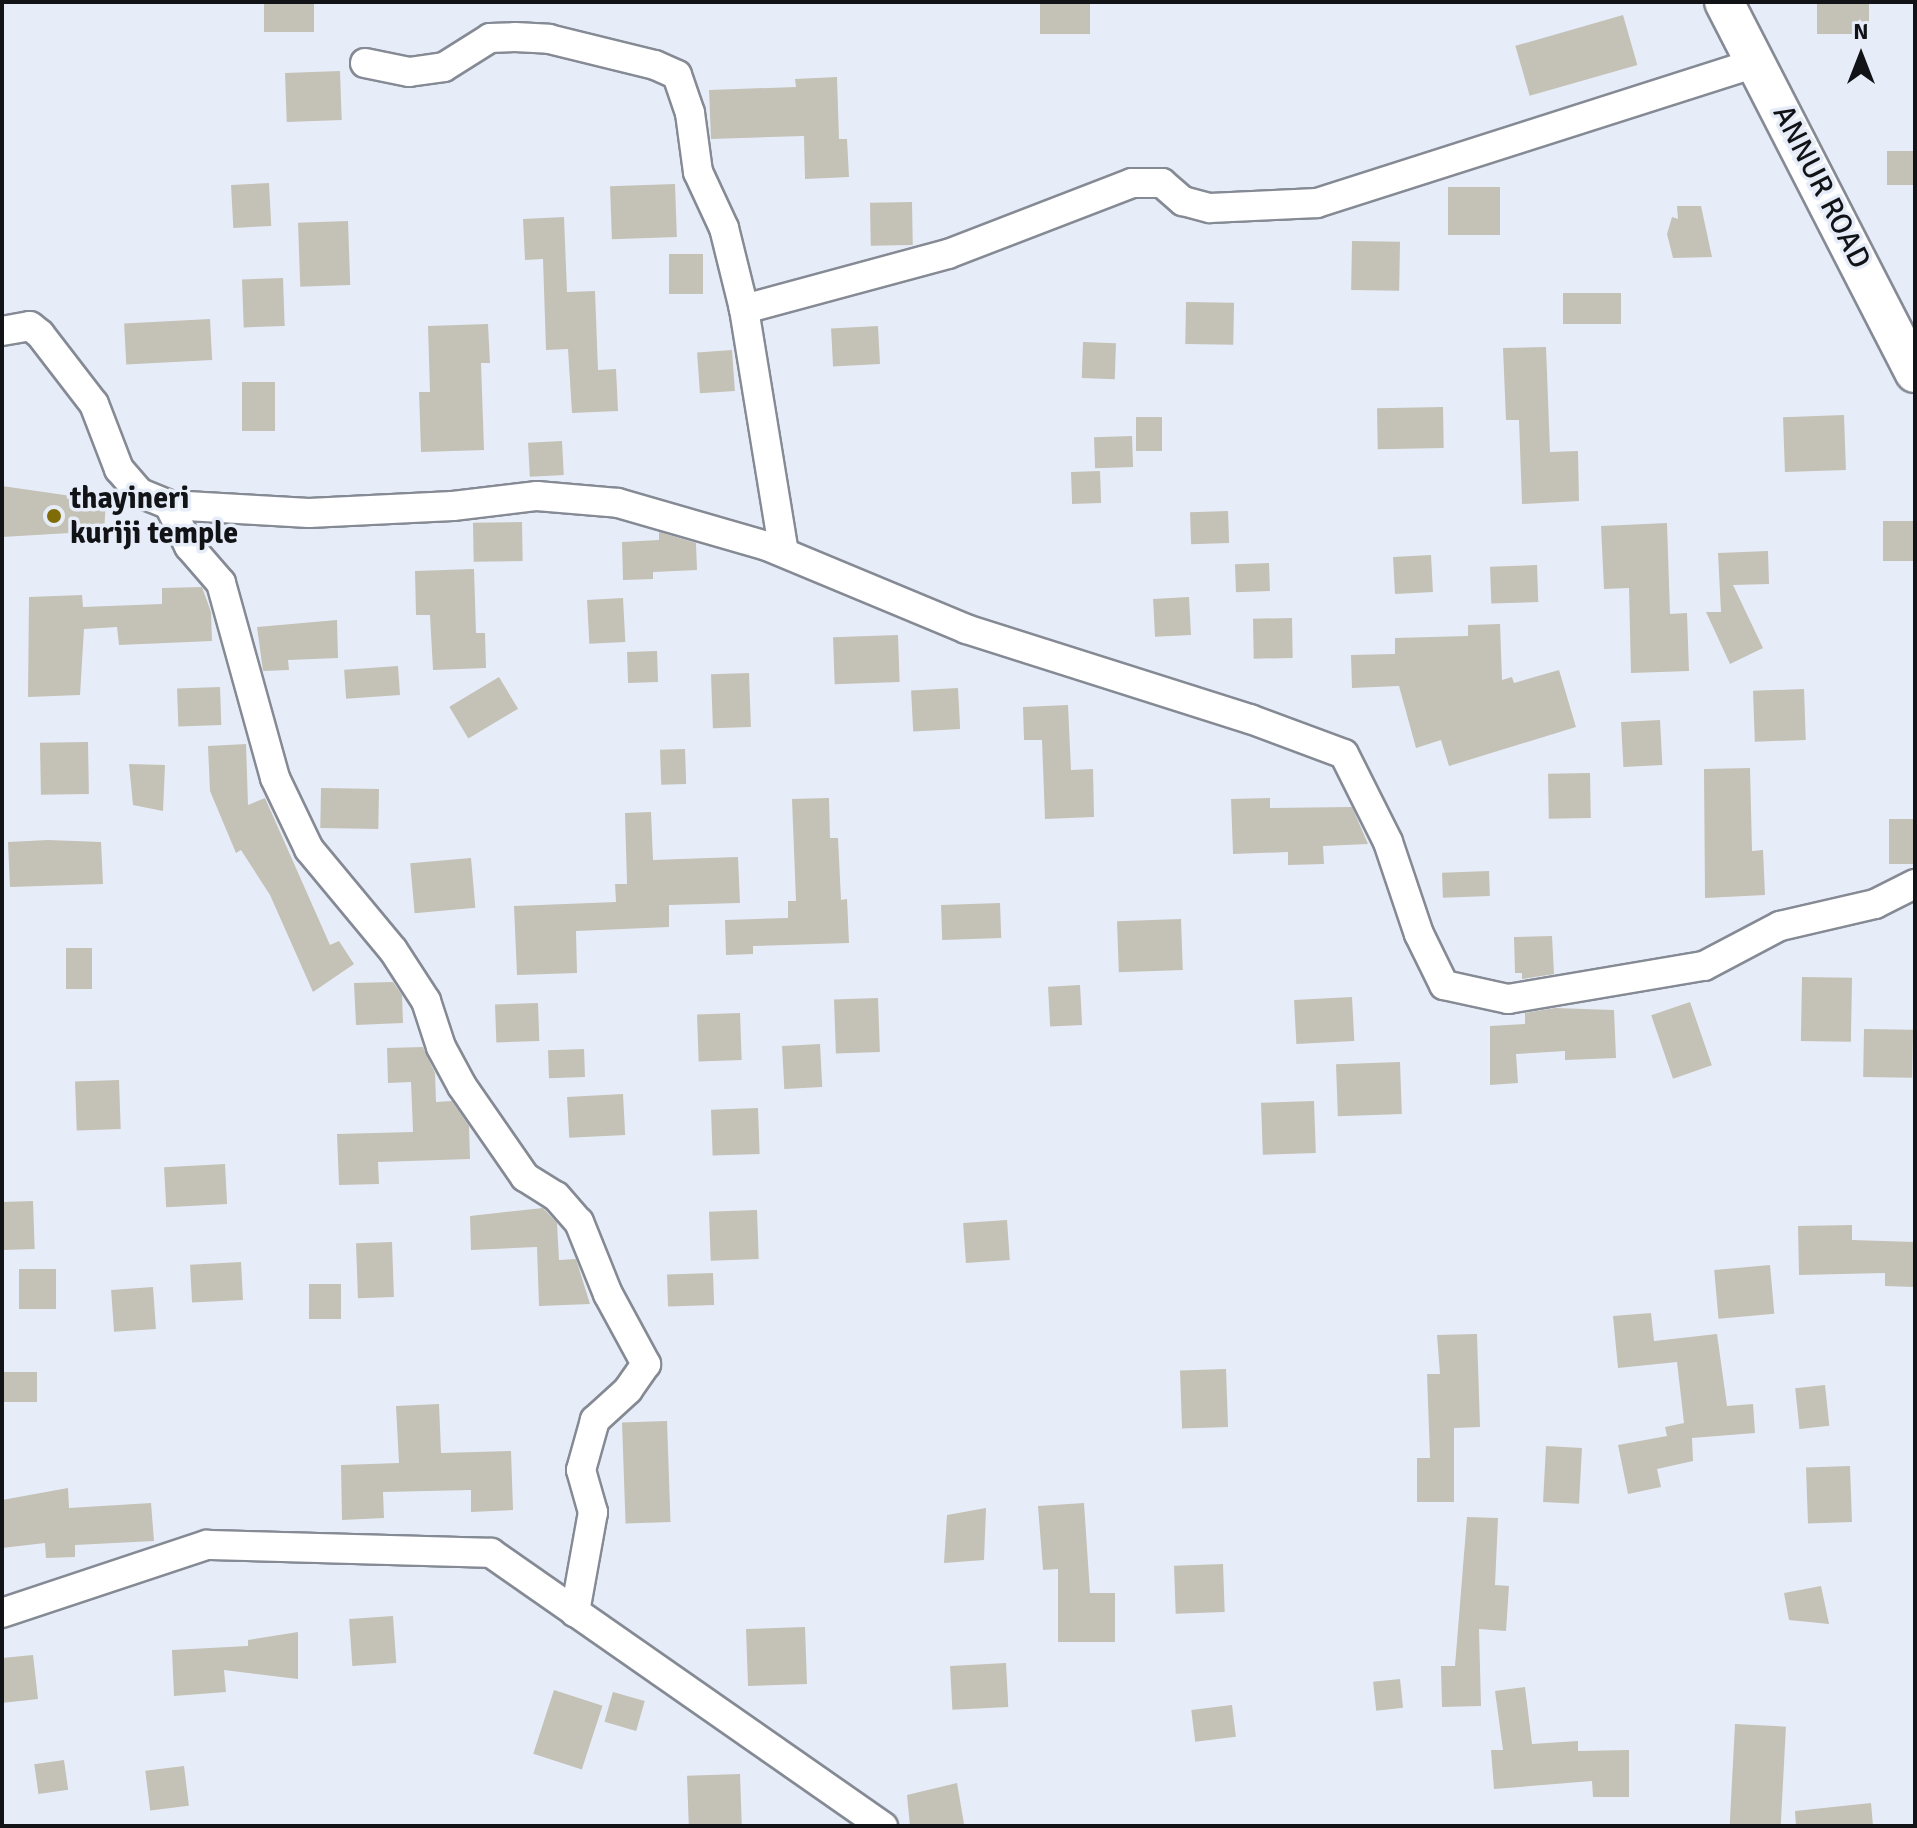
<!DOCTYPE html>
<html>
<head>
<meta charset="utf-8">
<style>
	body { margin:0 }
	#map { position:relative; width:1917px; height:1828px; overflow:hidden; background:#e7edf8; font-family:Signika,sans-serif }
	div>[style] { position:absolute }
	.building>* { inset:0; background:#c4c1b6; transform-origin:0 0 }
	.roads { filter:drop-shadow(2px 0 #858a94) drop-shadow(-2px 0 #858a94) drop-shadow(0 2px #858a94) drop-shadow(0 -2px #858a94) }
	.street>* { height:28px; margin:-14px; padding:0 14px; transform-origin:14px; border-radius:14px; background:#fff }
	.secondary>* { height:38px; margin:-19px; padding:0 19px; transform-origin:19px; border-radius:19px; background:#fff }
	.dots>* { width:22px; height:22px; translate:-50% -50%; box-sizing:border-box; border:4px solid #e7edf8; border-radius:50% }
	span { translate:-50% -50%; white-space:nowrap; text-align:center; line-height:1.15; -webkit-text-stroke:7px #e7edf8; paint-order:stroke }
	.street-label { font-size:30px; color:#111316 }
	.poi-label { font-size:30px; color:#111316; font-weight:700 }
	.left { translate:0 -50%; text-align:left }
	.frame { position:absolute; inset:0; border:4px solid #111316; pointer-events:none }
	.north { position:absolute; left:1821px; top:16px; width:80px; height:80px; -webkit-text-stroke:6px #e7edf8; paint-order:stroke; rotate:0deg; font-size:22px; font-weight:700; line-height:32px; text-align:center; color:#111316 }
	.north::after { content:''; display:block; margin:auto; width:28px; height:36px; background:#111316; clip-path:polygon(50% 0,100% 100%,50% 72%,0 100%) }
</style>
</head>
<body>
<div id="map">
	<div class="building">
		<div style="left:264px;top:2px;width:50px;height:30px"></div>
		<div style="left:1040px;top:2px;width:50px;height:32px"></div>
		<div style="left:1817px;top:2px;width:52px;height:32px"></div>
		<div style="left:1623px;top:15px;width:52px;height:112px;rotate:74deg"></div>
		<div style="left:340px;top:71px;width:49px;height:55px;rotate:88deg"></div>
		<div style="clip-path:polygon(837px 77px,839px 139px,847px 139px,849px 177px,805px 179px,804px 136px,711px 139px,709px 90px,796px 87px,795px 79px)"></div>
		<div style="left:1887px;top:151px;width:28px;height:34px"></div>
		<div style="left:269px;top:183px;width:43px;height:38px;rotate:87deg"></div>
		<div style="left:675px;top:184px;width:53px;height:65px;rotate:88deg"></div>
		<div style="left:1448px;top:187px;width:52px;height:48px"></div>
		<div style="left:912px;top:202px;width:43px;height:42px;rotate:89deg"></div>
		<div style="clip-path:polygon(1677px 206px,1701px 206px,1712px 257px,1673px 258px,1667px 234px,1672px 217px,1678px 219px)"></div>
		<div style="clip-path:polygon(564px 217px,567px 292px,595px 291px,598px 370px,616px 369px,618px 411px,572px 413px,568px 349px,546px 350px,543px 259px,525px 260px,523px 219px)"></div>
		<div style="left:348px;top:221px;width:64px;height:50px;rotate:88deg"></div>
		<div style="left:1352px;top:241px;width:48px;height:49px;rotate:1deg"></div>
		<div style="left:669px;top:254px;width:34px;height:40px"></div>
		<div style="left:283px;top:278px;width:48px;height:41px;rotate:88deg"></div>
		<div style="left:1563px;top:293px;width:58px;height:31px"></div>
		<div style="left:1186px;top:302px;width:48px;height:42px;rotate:1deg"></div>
		<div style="left:210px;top:319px;width:41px;height:86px;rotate:87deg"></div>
		<div style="clip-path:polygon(488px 324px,490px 363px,481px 363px,484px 450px,421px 452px,419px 392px,430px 392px,428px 326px)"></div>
		<div style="left:878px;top:326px;width:38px;height:47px;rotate:87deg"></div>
		<div style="left:1083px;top:342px;width:33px;height:36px;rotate:2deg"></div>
		<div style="clip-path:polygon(1546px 347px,1550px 452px,1578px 451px,1579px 501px,1522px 504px,1519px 420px,1506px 420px,1503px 348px)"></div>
		<div style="left:732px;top:350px;width:41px;height:35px;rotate:86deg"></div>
		<div style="left:242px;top:382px;width:33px;height:49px"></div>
		<div style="left:1443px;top:407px;width:41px;height:66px;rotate:89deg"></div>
		<div style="left:1844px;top:415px;width:55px;height:61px;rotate:88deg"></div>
		<div style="left:1136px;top:417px;width:26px;height:34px"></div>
		<div style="left:1132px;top:436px;width:31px;height:38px;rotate:88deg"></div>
		<div style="left:562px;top:441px;width:34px;height:34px;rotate:87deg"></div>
		<div style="left:1100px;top:471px;width:32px;height:29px;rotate:88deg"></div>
		<div style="clip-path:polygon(2px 486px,106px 501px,104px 531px,2px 537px)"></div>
		<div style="left:1228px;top:511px;width:32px;height:38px;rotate:88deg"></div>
		<div style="left:1915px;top:521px;width:40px;height:32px;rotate:90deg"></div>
		<div style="left:522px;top:522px;width:39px;height:49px;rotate:89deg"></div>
		<div style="clip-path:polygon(1667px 523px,1670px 614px,1687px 613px,1689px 671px,1631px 673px,1629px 588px,1604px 589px,1601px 526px)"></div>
		<div style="clip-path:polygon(659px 532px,696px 543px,697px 570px,653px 572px,653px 579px,623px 580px,622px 542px,659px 540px)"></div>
		<div style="clip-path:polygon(1768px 551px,1769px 584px,1733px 585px,1763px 648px,1730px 664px,1706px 612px,1721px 612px,1718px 553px)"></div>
		<div style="left:1431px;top:555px;width:37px;height:38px;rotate:87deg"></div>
		<div style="left:1269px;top:563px;width:28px;height:34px;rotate:88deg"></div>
		<div style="left:1537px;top:565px;width:37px;height:47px;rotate:88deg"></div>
		<div style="clip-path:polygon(474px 569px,476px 633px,485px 633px,486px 668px,433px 670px,430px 615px,416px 615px,415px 571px)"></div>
		<div style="clip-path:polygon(202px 587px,211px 612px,212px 641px,119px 645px,117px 627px,84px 629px,80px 695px,28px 697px,29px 597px,82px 595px,83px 607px,162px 604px,162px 588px)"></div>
		<div style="left:1189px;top:597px;width:38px;height:36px;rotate:87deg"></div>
		<div style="left:623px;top:598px;width:44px;height:36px;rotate:87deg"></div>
		<div style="left:1292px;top:618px;width:40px;height:39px;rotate:89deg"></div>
		<div style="clip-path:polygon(337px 620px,338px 658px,288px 660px,289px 670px,263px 671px,257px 627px)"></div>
		<div style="clip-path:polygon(1500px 624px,1502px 680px,1512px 677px,1514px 683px,1559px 670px,1576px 727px,1449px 766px,1441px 740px,1416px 748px,1399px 686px,1352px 688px,1351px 655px,1395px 654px,1395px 638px,1468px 636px,1468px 625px)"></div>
		<div style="left:898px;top:635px;width:47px;height:65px;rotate:88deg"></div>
		<div style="left:657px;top:651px;width:31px;height:30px;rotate:88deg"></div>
		<div style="left:398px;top:666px;width:29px;height:54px;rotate:86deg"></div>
		<div style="left:749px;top:673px;width:54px;height:38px;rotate:88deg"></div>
		<div style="left:499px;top:677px;width:37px;height:58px;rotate:59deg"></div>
		<div style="left:220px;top:687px;width:38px;height:43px;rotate:88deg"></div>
		<div style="left:958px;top:688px;width:41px;height:47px;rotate:87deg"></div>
		<div style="left:1804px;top:689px;width:51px;height:51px;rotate:88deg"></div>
		<div style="clip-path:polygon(1068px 705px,1071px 770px,1093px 769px,1094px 817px,1045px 819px,1042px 740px,1024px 740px,1023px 707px)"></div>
		<div style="left:1660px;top:720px;width:45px;height:39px;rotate:87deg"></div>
		<div style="left:88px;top:742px;width:52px;height:48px;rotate:89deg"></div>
		<div style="clip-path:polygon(246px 744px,248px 805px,265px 798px,330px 945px,339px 941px,354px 964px,313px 992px,270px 895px,241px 850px,236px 853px,210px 791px,208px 746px)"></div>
		<div style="left:685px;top:749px;width:35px;height:25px;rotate:88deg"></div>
		<div style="clip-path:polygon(129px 764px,165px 765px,163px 811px,133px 805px)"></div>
		<div style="clip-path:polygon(1750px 768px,1752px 851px,1763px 850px,1765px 895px,1705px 898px,1704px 769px)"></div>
		<div style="left:1590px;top:773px;width:45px;height:42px;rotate:89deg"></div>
		<div style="left:321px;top:788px;width:58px;height:40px;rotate:1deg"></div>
		<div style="clip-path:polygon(829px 798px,830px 838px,838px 838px,841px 900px,847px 899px,849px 943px,753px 946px,753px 954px,726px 955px,725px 920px,788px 918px,788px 901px,796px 901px,792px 799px)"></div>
		<div style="clip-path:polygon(1270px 798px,1270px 808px,1352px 807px,1368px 844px,1323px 846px,1324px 864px,1288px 865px,1288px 852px,1233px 854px,1231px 799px)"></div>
		<div style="clip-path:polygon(651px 812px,653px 860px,738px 857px,740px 903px,669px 905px,669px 927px,576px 931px,577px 973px,517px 975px,514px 906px,616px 902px,615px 884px,627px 884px,625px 813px)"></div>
		<div style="left:1915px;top:819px;width:45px;height:26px;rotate:90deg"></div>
		<div style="clip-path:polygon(48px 840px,101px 842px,103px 884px,10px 887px,8px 842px)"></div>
		<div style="left:471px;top:858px;width:50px;height:61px;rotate:85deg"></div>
		<div style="left:1489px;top:871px;width:25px;height:47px;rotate:88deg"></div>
		<div style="left:1000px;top:903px;width:35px;height:59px;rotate:88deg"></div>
		<div style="left:1181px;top:919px;width:51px;height:64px;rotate:88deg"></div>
		<div style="clip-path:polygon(1552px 936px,1554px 974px,1522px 979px,1522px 973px,1515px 973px,1514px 937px)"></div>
		<div style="left:66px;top:948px;width:26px;height:41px"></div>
		<div style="left:1802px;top:977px;width:50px;height:64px;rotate:1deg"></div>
		<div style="clip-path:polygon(393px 982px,402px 995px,403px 1023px,356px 1025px,354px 983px)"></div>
		<div style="left:1080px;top:985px;width:40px;height:32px;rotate:87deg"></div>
		<div style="left:1352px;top:997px;width:44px;height:58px;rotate:87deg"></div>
		<div style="left:878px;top:998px;width:54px;height:44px;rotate:88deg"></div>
		<div style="left:1690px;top:1002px;width:67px;height:41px;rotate:71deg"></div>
		<div style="left:538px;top:1003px;width:38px;height:43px;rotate:88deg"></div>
		<div style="clip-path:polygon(1555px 1008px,1614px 1010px,1616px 1058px,1565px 1060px,1565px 1051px,1516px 1054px,1518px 1083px,1490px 1085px,1490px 1026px,1525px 1024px,1525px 1013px)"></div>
		<div style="left:740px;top:1013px;width:47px;height:43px;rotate:88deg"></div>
		<div style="left:1864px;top:1029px;width:49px;height:48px;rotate:1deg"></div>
		<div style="left:820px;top:1044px;width:43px;height:38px;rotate:87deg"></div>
		<div style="clip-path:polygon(423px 1047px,435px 1073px,436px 1102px,452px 1101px,469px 1126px,470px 1159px,378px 1162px,379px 1184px,339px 1185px,337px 1134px,413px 1132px,411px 1082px,388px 1083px,387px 1048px)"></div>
		<div style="left:584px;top:1049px;width:28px;height:36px;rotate:88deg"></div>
		<div style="left:1400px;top:1062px;width:52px;height:64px;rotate:88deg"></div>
		<div style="left:119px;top:1080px;width:49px;height:44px;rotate:88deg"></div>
		<div style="left:623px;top:1094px;width:41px;height:56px;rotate:87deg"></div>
		<div style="left:1314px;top:1101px;width:52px;height:53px;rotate:88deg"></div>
		<div style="left:758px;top:1108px;width:46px;height:47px;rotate:88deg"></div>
		<div style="left:225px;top:1164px;width:40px;height:61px;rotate:87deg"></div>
		<div style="left:33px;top:1201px;width:48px;height:31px;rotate:88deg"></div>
		<div style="clip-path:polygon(543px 1208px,557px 1223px,559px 1260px,576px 1259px,590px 1304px,539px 1306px,537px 1247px,471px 1250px,470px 1216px)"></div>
		<div style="left:757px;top:1210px;width:49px;height:48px;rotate:88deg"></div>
		<div style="left:1007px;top:1220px;width:40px;height:44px;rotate:86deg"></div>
		<div style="clip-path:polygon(1852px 1225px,1852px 1240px,1915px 1242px,1915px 1287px,1885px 1286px,1885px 1273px,1799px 1275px,1798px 1226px)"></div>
		<div style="left:392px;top:1242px;width:55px;height:36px;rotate:88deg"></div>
		<div style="left:241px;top:1262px;width:38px;height:51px;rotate:87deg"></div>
		<div style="left:1770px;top:1265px;width:49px;height:56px;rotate:85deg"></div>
		<div style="left:19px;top:1269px;width:37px;height:40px"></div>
		<div style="left:713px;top:1273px;width:32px;height:46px;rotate:88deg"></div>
		<div style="left:309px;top:1284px;width:32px;height:35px"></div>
		<div style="left:153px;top:1287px;width:42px;height:42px;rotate:86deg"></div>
		<div style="clip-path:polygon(1651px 1313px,1654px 1341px,1717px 1334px,1727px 1406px,1753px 1404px,1755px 1433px,1692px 1438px,1693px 1461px,1657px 1469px,1661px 1487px,1628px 1494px,1618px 1445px,1667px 1436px,1665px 1427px,1684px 1423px,1677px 1362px,1618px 1368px,1613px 1316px)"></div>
		<div style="clip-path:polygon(1477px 1334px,1480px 1427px,1454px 1428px,1454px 1502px,1417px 1502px,1417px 1458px,1430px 1458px,1427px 1374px,1440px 1374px,1437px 1335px)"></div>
		<div style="left:1226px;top:1369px;width:58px;height:46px;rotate:88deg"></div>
		<div style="left:2px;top:1372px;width:35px;height:30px"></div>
		<div style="left:1825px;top:1385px;width:41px;height:30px;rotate:84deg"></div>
		<div style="clip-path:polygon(439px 1404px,441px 1453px,511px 1451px,513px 1510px,471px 1512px,471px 1490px,383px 1492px,384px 1518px,342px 1520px,341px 1465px,399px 1463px,396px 1406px)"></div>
		<div style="left:667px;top:1421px;width:101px;height:45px;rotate:88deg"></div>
		<div style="left:1546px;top:1446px;width:36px;height:56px;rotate:3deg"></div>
		<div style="left:1850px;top:1466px;width:56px;height:44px;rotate:88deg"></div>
		<div style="clip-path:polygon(68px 1488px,69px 1508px,151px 1503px,154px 1541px,75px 1545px,75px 1557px,46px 1558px,45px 1543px,2px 1548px,2px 1500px)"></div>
		<div style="clip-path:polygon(1084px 1503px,1090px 1593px,1115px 1593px,1115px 1642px,1058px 1642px,1058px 1569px,1043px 1570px,1038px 1506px)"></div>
		<div style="clip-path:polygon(986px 1508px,984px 1560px,944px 1563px,947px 1515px)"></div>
		<div style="clip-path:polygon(1467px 1517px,1498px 1518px,1495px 1585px,1509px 1586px,1506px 1631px,1479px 1629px,1481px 1706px,1442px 1707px,1441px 1666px,1455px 1666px)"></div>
		<div style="left:1223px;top:1564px;width:48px;height:49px;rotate:88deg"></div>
		<div style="clip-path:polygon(1821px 1586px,1829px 1624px,1789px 1620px,1784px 1593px)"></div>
		<div style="left:393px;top:1616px;width:47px;height:44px;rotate:86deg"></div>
		<div style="left:805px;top:1627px;width:57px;height:59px;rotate:88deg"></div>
		<div style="clip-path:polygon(298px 1632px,298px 1679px,224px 1670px,226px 1692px,174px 1696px,172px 1650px,248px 1646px,248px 1640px)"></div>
		<div style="clip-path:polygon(33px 1655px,38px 1699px,2px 1703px,2px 1658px)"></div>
		<div style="left:1006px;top:1663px;width:44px;height:56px;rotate:87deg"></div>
		<div style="left:1400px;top:1679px;width:29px;height:27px;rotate:84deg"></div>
		<div style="clip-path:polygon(1525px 1687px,1532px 1744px,1578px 1741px,1578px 1751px,1629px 1750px,1629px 1797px,1593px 1797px,1592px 1781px,1494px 1789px,1491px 1750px,1503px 1750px,1495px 1691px)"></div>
		<div style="left:554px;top:1690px;width:51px;height:67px;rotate:18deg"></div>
		<div style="left:613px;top:1692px;width:33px;height:31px;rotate:16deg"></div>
		<div style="left:1232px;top:1705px;width:32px;height:41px;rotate:83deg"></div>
		<div style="left:1735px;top:1724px;width:51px;height:102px;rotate:3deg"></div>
		<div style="left:64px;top:1760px;width:30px;height:30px;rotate:82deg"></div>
		<div style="left:184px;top:1766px;width:40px;height:39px;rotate:83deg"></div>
		<div style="left:740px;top:1774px;width:52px;height:53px;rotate:88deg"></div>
		<div style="clip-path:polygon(957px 1783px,964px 1824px,910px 1826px,907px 1795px)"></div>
		<div style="clip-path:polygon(1871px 1803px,1873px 1826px,1796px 1826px,1795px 1811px)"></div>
	</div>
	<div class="roads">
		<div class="street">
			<div style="left:365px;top:63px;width:45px;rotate:11.6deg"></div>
			<div style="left:409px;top:72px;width:35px;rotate:-8deg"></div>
			<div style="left:444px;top:67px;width:54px;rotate:-32.2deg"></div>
			<div style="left:490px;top:38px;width:25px;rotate:-2deg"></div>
			<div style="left:515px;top:37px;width:34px;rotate:3deg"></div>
			<div style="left:549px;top:39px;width:109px;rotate:13.8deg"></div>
			<div style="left:655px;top:65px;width:24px;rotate:24deg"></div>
			<div style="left:677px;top:75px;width:40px;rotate:71.1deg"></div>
			<div style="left:690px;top:113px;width:60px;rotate:82.3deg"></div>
			<div style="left:698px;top:172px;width:62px;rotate:65.1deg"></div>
			<div style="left:724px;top:228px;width:83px;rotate:76.1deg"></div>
			<div style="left:744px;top:309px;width:246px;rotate:80.7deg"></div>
			<div style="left:744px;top:309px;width:211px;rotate:-15.1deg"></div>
			<div style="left:948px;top:254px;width:197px;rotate:-21.1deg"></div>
			<div style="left:1132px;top:183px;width:30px"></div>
			<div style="left:1162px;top:183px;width:28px;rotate:41deg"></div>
			<div style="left:1183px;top:201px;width:28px;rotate:15deg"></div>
			<div style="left:1210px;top:208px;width:107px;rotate:-2.7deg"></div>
			<div style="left:1317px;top:203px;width:464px;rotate:-17.7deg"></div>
			<div style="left:2px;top:331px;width:28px;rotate:-10deg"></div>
			<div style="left:30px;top:326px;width:13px;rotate:39deg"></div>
			<div style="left:40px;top:334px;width:88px;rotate:52.4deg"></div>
			<div style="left:94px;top:404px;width:70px;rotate:69deg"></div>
			<div style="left:119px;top:469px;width:32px;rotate:49deg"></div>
			<div style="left:140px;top:493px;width:31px;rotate:22deg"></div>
			<div style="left:169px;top:505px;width:140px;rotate:3.3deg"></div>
			<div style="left:309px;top:513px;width:144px;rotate:-2.8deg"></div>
			<div style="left:453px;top:506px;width:85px;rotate:-6.8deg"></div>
			<div style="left:537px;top:496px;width:81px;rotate:4.9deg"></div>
			<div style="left:618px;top:503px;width:155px;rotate:16.1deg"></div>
			<div style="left:767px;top:546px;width:216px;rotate:22.6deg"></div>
			<div style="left:966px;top:629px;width:298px;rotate:17.6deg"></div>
			<div style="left:1250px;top:719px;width:100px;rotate:20.4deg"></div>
			<div style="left:1344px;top:754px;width:98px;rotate:63.4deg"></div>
			<div style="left:1388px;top:842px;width:97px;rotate:71.4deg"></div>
			<div style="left:1419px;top:934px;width:57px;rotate:63.9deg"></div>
			<div style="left:1444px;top:985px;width:66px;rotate:12.3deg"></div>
			<div style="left:1508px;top:999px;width:199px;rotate:-9.6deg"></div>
			<div style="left:1704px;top:966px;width:86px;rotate:-27.8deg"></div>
			<div style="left:1780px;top:926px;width:98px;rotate:-13deg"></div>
			<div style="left:1875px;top:904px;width:45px;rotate:-26.6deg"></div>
			<div style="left:169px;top:505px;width:46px;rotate:64deg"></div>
			<div style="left:189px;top:546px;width:49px;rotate:49.1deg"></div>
			<div style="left:221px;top:583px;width:202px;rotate:74.5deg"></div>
			<div style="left:275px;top:778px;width:79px;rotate:64.4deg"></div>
			<div style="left:309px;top:849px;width:131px;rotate:50.3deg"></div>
			<div style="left:393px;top:950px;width:61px;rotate:57.1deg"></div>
			<div style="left:426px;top:1001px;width:48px;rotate:71.9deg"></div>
			<div style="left:441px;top:1047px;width:44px;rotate:61.7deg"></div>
			<div style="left:462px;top:1086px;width:111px;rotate:55.3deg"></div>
			<div style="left:525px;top:1177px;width:36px;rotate:32deg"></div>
			<div style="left:556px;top:1196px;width:35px;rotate:49deg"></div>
			<div style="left:579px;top:1222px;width:78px;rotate:68.1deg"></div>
			<div style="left:608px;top:1294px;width:80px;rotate:61.5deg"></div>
			<div style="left:646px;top:1364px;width:32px;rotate:125deg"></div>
			<div style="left:628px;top:1390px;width:45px;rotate:137.7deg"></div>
			<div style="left:595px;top:1420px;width:52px;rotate:105.6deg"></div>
			<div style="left:581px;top:1470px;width:44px;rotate:74.1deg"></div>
			<div style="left:593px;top:1512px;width:102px;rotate:100.2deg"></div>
			<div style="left:2px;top:1613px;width:216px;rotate:-18.4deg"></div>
			<div style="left:207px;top:1545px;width:284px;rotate:1.6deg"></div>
			<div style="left:491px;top:1553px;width:478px;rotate:34.9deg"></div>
		</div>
		<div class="secondary">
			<div style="left:1724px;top:2px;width:417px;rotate:62.8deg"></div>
		</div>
	</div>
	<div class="dots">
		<div style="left:54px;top:516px;background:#7f6c07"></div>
	</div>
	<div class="street-label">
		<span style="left:1821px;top:187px;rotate:63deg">ANNUR ROAD</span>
	</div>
	<div class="poi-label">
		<span class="left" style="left:70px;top:516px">thayineri<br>kuriji temple</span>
	</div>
	<div class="frame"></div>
	<div class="north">N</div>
</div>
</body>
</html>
